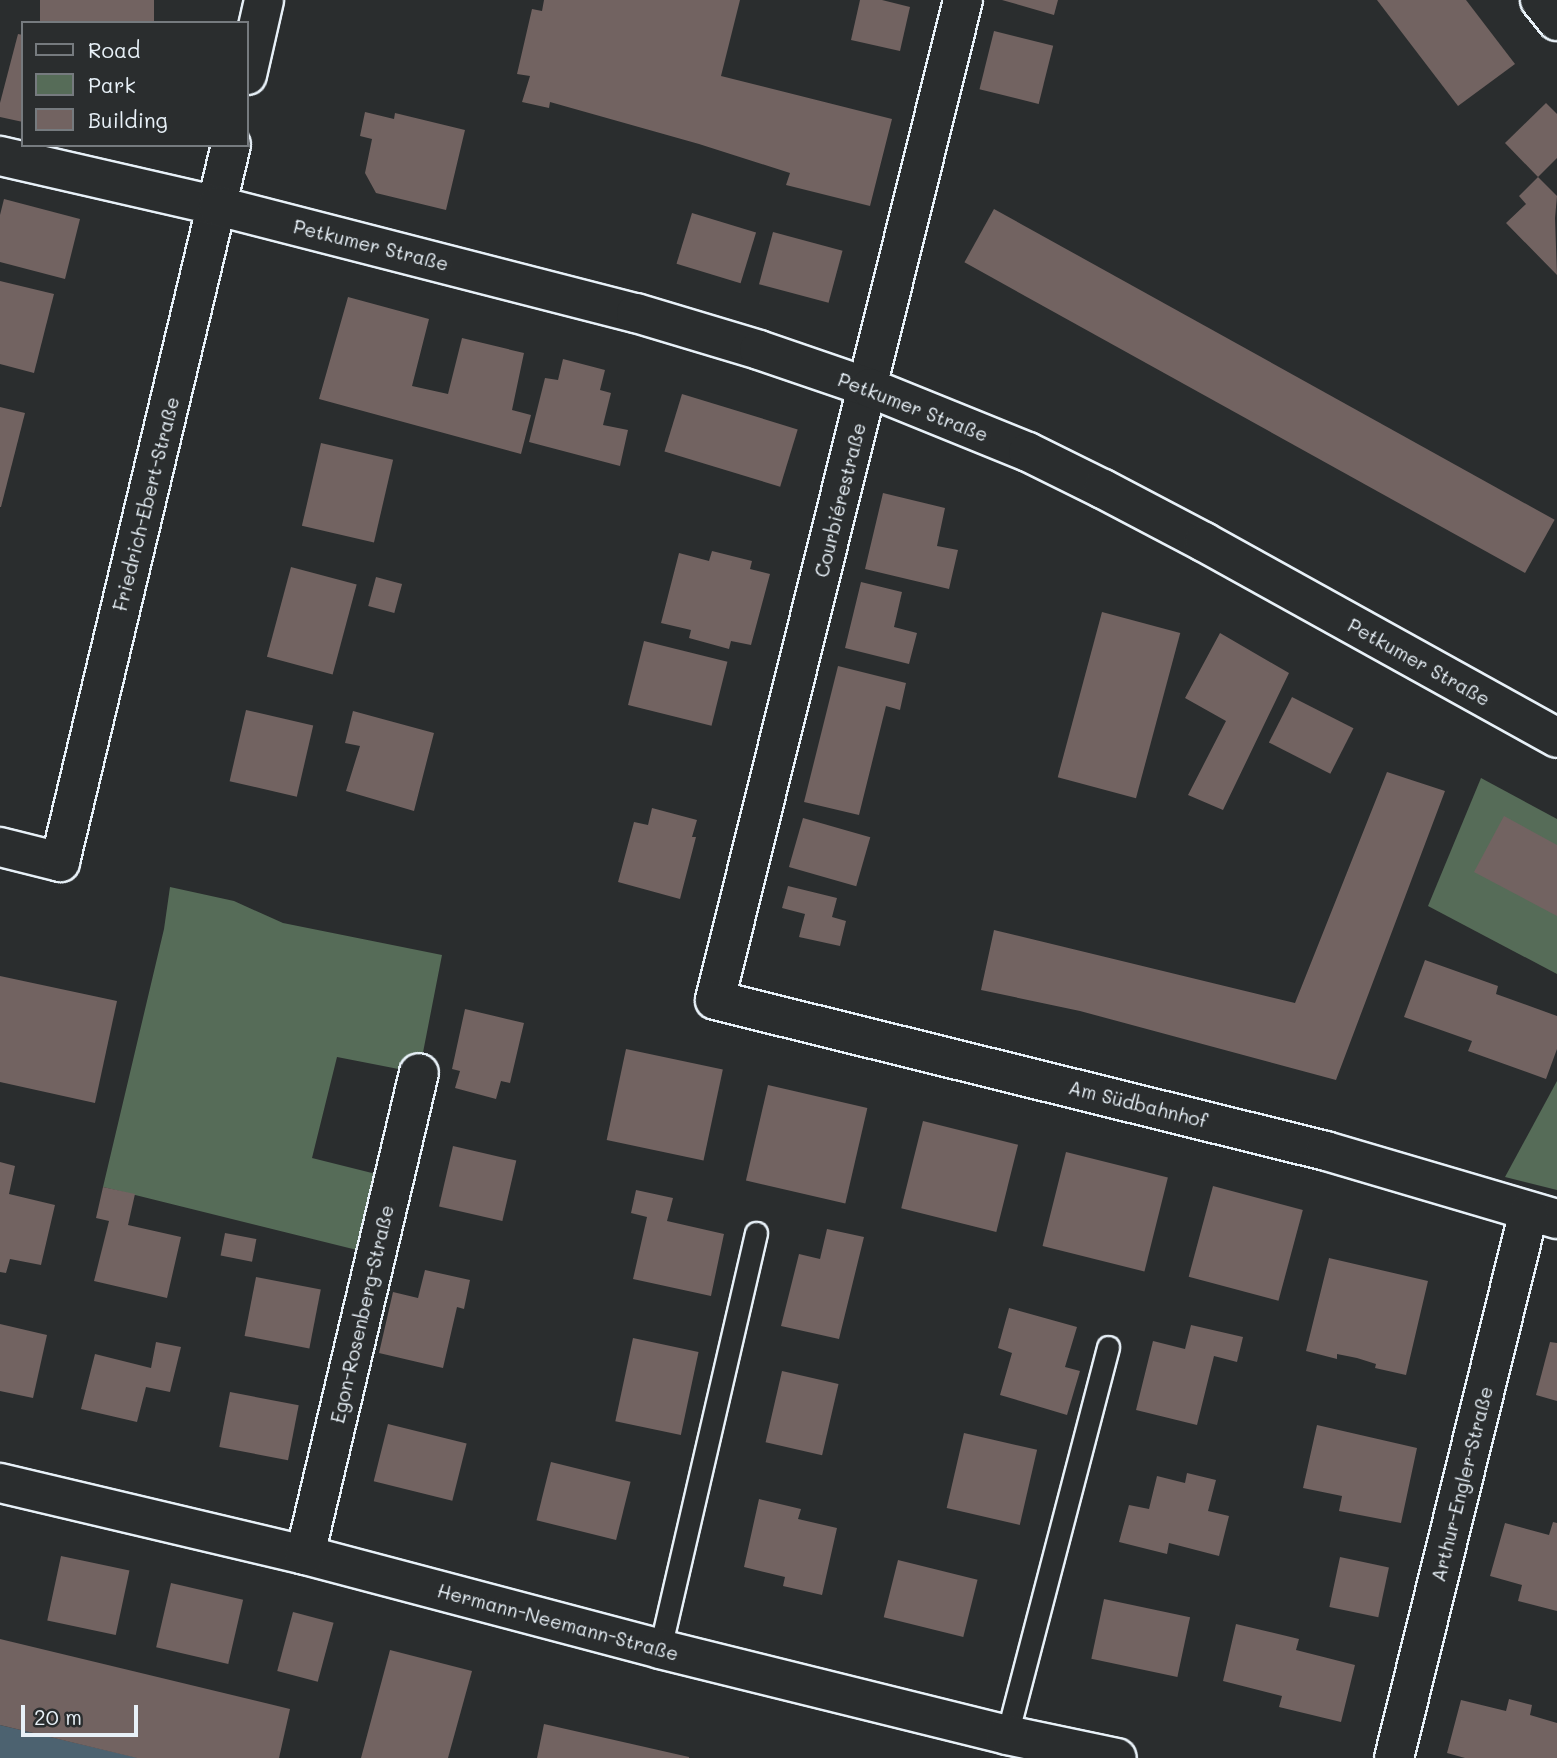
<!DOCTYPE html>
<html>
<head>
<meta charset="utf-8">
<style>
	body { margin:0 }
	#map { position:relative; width:1557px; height:1758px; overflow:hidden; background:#2a2d2e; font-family:Mali,sans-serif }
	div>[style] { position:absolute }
	.green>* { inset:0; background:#566c58 }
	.water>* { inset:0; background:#4c6270 }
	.building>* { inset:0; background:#726361; transform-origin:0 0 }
	.roads { filter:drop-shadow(2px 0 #e8f1f8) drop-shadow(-2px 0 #e8f1f8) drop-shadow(0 2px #e8f1f8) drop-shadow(0 -2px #e8f1f8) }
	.lane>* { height:21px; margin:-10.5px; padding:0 10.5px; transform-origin:10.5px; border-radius:10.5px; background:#2a2d2e }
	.street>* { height:38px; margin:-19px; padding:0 19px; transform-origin:19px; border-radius:19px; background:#2a2d2e }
	.secondary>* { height:38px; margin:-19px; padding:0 19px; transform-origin:19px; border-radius:19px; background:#2a2d2e }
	span { translate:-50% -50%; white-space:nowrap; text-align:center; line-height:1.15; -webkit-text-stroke:7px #2a2d2e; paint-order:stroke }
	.street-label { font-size:19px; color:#e8f1f8 }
	.legend { position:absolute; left:21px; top:21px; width:228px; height:126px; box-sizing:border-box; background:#2a2d2e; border:2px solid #767b7f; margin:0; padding:9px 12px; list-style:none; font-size:21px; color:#e8f1f8 }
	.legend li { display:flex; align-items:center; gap:14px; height:35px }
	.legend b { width:35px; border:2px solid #767b7f }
	.scale { position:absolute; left:21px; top:1705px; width:117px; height:32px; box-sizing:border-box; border:4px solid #e8f1f8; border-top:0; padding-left:9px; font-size:21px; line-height:24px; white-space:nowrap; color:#e8f1f8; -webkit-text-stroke:5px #2a2d2e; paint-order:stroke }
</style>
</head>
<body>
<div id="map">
	<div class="green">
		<div style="clip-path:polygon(1481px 778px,1557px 819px,1557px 974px,1428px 906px)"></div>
		<div style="clip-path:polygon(170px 887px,234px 901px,283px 923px,442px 955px,419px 1073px,337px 1057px,312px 1158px,376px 1174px,357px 1250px,103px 1187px,164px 929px)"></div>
		<div style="clip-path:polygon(1557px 1081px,1557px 1190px,1505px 1177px)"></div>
	</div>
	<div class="water">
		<div style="clip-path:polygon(0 1725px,139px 1758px,0 1758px)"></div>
	</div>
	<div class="building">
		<div style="left:40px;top:0;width:114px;height:24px"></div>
		<div style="clip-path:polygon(544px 0,740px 0,721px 76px,892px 119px,870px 206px,786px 185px,790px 173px,699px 144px,550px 102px,549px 108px,522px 102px,530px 76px,517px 74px,532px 9px,542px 11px)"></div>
		<div style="clip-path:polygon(860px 0,882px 0,910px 7px,900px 51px,851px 40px)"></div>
		<div style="clip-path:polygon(1002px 0,1058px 0,1054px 15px)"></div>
		<div style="clip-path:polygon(1377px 0,1466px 0,1515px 64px,1458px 106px)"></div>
		<div style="left:994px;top:31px;width:61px;height:60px;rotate:14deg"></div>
		<div style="clip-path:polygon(18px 34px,23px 35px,23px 122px,0 117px,0 103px)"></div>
		<div style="clip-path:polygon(1546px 103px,1557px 114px,1557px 158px,1538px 177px,1505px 143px)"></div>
		<div style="clip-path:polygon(365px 112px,394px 119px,395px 113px,465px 130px,446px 210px,376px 193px,365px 173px,372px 139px,360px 136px)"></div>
		<div style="clip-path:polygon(1538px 177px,1557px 196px,1555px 218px,1557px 275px,1506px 223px,1526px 204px,1519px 196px)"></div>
		<div style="clip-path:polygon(4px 199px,80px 219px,65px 279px,0 262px,0 215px)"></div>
		<div style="left:994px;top:209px;width:641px;height:61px;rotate:29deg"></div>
		<div style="left:692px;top:213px;width:67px;height:53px;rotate:17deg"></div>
		<div style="left:773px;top:232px;width:72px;height:54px;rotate:15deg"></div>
		<div style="clip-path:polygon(0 281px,54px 294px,34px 373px,0 364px)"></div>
		<div style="clip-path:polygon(348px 297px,429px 319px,412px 386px,448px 394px,462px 338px,524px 353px,512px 410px,531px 415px,521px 454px,319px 399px)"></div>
		<div style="clip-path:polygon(563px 359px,605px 370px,600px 390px,611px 393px,603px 425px,628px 430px,620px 466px,529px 442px,545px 378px,558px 380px)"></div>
		<div style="left:682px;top:394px;width:121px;height:60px;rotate:17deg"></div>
		<div style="clip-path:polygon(0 407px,25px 413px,1px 507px,0 507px)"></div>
		<div style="left:321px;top:443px;width:74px;height:85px;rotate:13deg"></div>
		<div style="clip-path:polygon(883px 493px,945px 508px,937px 546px,958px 550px,949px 589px,865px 569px)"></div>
		<div style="clip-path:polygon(712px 551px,752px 561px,750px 569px,770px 574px,751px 645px,731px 641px,729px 649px,689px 638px,691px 630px,661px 623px,679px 553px,709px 561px)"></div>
		<div style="left:291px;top:567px;width:68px;height:93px;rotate:15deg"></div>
		<div style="left:376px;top:577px;width:27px;height:30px;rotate:15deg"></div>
		<div style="clip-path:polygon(861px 582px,902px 592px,894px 627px,917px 633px,909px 664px,845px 648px)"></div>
		<div style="left:1102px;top:612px;width:81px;height:171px;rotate:15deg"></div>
		<div style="clip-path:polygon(1220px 633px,1289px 673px,1223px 810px,1188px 795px,1226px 721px,1185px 698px)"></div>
		<div style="left:644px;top:641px;width:86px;height:66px;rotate:14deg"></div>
		<div style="clip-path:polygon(838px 666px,906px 683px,900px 710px,886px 706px,859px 815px,804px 802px)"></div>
		<div style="left:1292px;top:697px;width:69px;height:51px;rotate:27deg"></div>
		<div style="left:246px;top:710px;width:69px;height:73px;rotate:13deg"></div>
		<div style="clip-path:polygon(353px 711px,434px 733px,414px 811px,346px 791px,360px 746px,345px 743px)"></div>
		<div style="clip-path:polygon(1387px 772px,1445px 791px,1336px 1080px,1080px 1011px,981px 990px,994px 930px,1295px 1003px)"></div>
		<div style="clip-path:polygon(652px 808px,697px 820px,692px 837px,696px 837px,680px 899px,618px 882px,634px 822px,648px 825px)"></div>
		<div style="clip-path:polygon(1504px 816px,1557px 845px,1557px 916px,1474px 872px)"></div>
		<div style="left:803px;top:818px;width:70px;height:51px;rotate:16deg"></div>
		<div style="clip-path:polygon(788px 886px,837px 898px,832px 917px,846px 921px,840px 946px,799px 937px,805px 914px,782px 908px)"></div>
		<div style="clip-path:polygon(1425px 960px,1498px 986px,1496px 994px,1557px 1016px,1557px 1049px,1546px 1079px,1468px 1051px,1472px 1041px,1404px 1017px)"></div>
		<div style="clip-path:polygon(0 976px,117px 1001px,95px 1103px,0 1082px)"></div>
		<div style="clip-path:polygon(465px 1009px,524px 1023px,510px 1083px,501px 1081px,496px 1099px,455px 1088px,460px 1071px,452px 1069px)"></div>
		<div style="left:626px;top:1049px;width:99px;height:93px;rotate:12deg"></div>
		<div style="left:768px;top:1085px;width:102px;height:98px;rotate:13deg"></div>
		<div style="left:923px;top:1121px;width:98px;height:90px;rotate:14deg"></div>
		<div style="left:453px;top:1146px;width:65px;height:62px;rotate:13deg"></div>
		<div style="left:1066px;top:1152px;width:105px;height:97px;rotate:14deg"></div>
		<div style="clip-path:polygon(0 1162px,15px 1166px,9px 1194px,55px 1205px,41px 1265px,10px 1259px,6px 1273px,0 1272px)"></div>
		<div style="left:1213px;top:1186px;width:93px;height:94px;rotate:15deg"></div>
		<div style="clip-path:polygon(103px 1187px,135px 1194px,128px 1225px,181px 1237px,167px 1298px,94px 1281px,109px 1221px,96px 1218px)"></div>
		<div style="clip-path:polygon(636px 1190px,673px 1198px,667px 1221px,724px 1234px,711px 1296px,633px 1279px,647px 1217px,631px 1213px)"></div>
		<div style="clip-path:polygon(827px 1229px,864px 1237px,839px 1339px,781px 1326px,799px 1254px,820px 1259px)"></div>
		<div style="left:225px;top:1233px;width:32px;height:23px;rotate:11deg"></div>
		<div style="clip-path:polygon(1329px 1258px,1428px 1281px,1406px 1375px,1375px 1368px,1376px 1364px,1357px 1358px,1337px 1354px,1337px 1359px,1306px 1351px)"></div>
		<div style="clip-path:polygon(425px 1270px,470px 1280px,464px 1309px,457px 1307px,443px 1368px,379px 1353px,393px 1292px,418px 1298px)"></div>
		<div style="left:256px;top:1277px;width:66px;height:60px;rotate:11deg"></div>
		<div style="clip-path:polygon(1009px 1308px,1077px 1327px,1065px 1367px,1080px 1371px,1067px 1415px,1000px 1395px,1012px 1353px,998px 1348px)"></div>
		<div style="clip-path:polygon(0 1324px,47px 1335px,33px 1398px,0 1391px)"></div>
		<div style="clip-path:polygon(1191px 1325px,1243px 1337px,1237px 1362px,1214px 1356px,1197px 1425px,1136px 1410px,1153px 1341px,1185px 1349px)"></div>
		<div style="left:633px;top:1338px;width:67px;height:85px;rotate:12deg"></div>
		<div style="clip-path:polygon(156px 1342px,181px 1347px,170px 1392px,146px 1387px,137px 1422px,81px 1409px,95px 1354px,151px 1368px)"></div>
		<div style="clip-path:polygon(1550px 1342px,1557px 1343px,1557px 1401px,1536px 1395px)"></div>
		<div style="left:782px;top:1371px;width:58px;height:73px;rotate:13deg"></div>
		<div style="left:230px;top:1392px;width:70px;height:56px;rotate:11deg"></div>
		<div style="left:388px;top:1424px;width:81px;height:59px;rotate:14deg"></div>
		<div style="clip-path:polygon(1317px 1425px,1417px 1448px,1401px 1523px,1339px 1511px,1342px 1496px,1303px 1488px)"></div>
		<div style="left:964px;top:1433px;width:75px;height:77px;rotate:13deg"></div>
		<div style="left:551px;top:1462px;width:82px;height:60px;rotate:14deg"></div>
		<div style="clip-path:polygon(1187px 1473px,1216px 1480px,1208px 1511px,1229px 1516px,1219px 1556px,1169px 1543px,1167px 1554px,1119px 1542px,1129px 1505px,1149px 1509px,1157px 1476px,1185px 1483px)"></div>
		<div style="clip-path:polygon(759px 1499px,801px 1509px,798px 1519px,837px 1528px,822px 1595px,783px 1586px,785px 1577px,744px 1567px)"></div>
		<div style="clip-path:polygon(1553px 1522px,1557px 1523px,1557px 1611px,1518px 1601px,1522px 1585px,1490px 1576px,1505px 1523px,1549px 1535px)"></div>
		<div style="left:61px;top:1556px;width:70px;height:66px;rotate:12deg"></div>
		<div style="left:1340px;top:1557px;width:50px;height:51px;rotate:12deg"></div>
		<div style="left:898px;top:1560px;width:82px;height:59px;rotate:14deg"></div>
		<div style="left:171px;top:1583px;width:74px;height:66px;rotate:13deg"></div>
		<div style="left:1104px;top:1599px;width:88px;height:61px;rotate:12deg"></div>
		<div style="left:293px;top:1612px;width:42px;height:61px;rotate:15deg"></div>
		<div style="clip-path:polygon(1236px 1624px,1299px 1639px,1296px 1650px,1355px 1665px,1341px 1722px,1279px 1707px,1282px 1696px,1223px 1681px)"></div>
		<div style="clip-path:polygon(0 1639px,290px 1709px,279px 1758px,137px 1758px,0 1725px)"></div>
		<div style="clip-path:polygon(390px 1650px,472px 1671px,448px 1758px,361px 1758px)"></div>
		<div style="clip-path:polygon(1509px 1699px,1532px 1705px,1530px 1715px,1557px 1723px,1557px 1758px,1465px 1758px,1447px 1753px,1461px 1700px,1506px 1711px)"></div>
		<div style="clip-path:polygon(544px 1724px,689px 1757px,689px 1758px,537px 1758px)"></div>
	</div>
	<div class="roads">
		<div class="lane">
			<div style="left:660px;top:1649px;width:427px;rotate:-77deg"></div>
			<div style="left:1007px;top:1735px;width:401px;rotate:-75.4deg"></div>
		</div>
		<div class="street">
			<div style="left:963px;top:0;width:1030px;rotate:103.93deg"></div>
			<div style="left:715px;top:1000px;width:629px;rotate:13.88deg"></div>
			<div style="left:1326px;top:1151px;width:241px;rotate:16.4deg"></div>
			<div style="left:1540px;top:0;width:27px;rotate:51deg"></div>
			<div style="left:247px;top:75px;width:77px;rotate:-77.2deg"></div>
			<div style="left:0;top:847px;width:62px;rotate:14deg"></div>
			<div style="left:60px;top:862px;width:737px;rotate:-76.59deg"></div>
			<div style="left:0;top:1483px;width:313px;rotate:13.3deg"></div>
			<div style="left:305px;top:1555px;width:367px;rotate:14.8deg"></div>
			<div style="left:660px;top:1649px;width:357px;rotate:13.9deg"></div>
			<div style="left:1007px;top:1735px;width:112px;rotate:11.8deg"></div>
			<div style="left:305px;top:1555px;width:495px;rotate:-76.7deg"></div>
			<div style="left:1394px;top:1758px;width:563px;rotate:-76.14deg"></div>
		</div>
		<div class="secondary">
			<div style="left:0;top:156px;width:224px;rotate:12.9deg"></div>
			<div style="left:218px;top:206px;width:431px;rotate:14.4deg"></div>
			<div style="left:636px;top:313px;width:128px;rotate:16.7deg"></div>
			<div style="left:759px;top:350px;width:117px;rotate:18.9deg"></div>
			<div style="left:870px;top:388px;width:170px;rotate:22.1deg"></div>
			<div style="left:1028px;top:452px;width:84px;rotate:26.3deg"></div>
			<div style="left:1103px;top:489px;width:114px;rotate:27.7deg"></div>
			<div style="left:1204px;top:542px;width:404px;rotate:29deg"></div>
		</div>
	</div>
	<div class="street-label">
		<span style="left:371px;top:245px;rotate:14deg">Petkumer Straße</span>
		<span style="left:913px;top:407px;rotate:21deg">Petkumer Straße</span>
		<span style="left:840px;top:500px;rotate:-76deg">Courbiérestraße</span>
		<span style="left:146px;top:504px;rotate:-76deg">Friedrich-Ebert-Straße</span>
		<span style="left:1419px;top:662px;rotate:29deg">Petkumer Straße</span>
		<span style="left:1138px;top:1104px;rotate:14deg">Am Südbahnhof</span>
		<span style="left:362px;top:1314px;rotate:-77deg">Egon-Rosenberg-Straße</span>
		<span style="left:1462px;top:1484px;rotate:-76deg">Arthur-Engler-Straße</span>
		<span style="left:558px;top:1622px;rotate:15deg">Hermann-Neemann-Straße</span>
	</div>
	<ul class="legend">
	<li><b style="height:9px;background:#2a2d2e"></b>Road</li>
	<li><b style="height:19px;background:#566c58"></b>Park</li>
	<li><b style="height:19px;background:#726361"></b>Building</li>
	</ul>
	<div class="scale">20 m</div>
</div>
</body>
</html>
